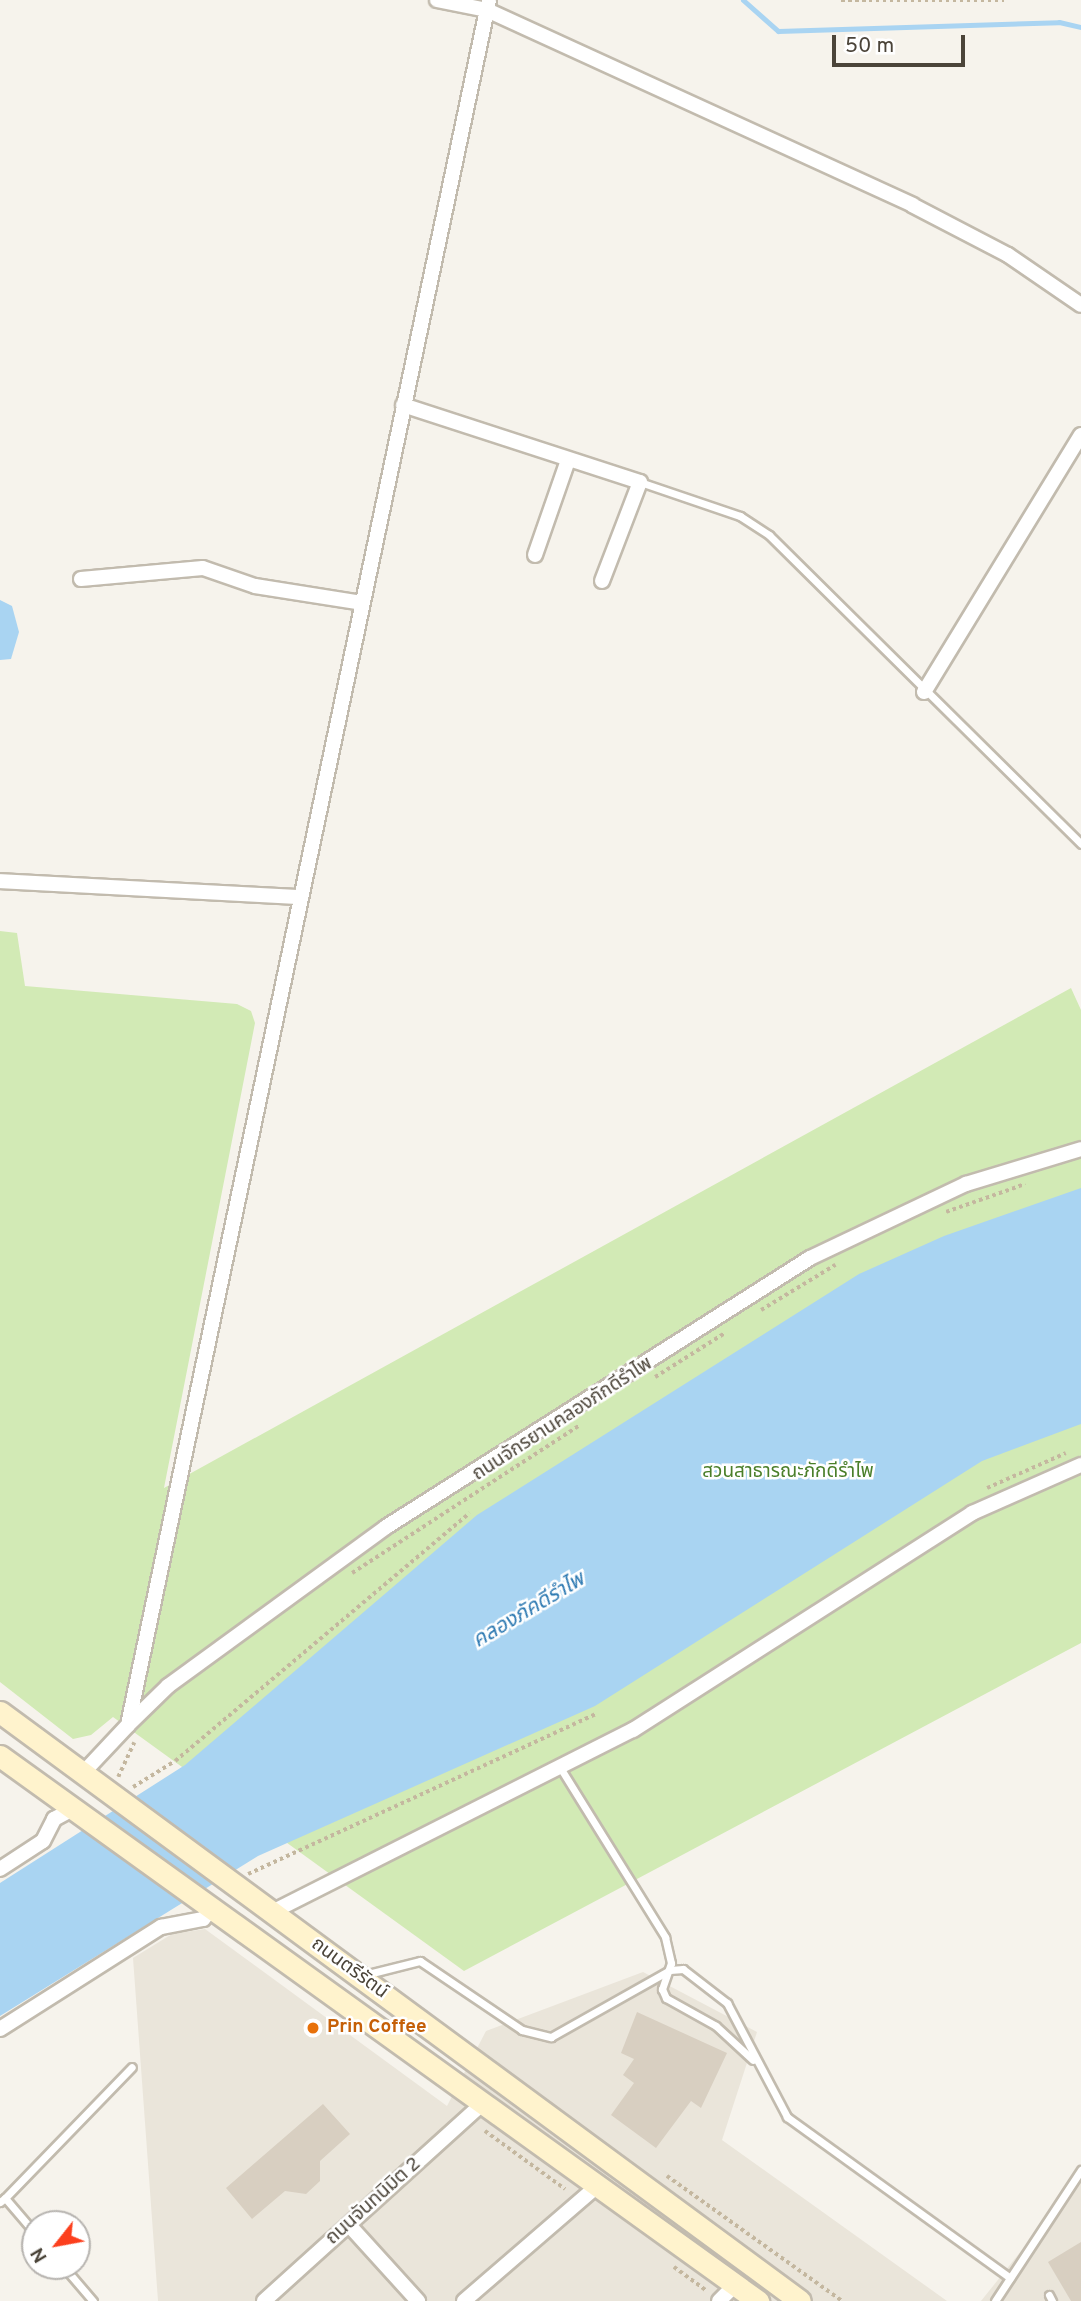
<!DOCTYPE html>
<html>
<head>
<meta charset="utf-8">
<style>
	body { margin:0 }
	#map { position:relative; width:1081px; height:2301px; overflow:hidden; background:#f6f3ec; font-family:Overpass,"Noto Sans Thai",sans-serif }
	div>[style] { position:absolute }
	.residential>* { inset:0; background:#eae5da }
	.green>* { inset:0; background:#d2eab5 }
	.water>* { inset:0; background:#a9d4f2 }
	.stream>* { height:5px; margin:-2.5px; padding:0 2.5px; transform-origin:2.5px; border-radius:2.5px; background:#a9d4f2 }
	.building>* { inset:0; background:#d8cfc1 }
	.path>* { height:3.5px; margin-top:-1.75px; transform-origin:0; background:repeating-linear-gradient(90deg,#c4b79f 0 3.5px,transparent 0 7px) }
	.roads { filter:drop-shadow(2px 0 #c2bbae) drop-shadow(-2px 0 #c2bbae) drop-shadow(0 2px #c2bbae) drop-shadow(0 -2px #c2bbae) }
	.lane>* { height:7px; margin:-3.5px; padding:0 3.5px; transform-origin:3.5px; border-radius:3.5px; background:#fff }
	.street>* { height:14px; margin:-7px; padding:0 7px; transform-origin:7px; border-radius:7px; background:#fff }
	.secondary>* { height:21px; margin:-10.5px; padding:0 10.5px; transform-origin:10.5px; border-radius:10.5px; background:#fff3cd }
	.dots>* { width:19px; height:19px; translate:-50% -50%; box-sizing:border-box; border:4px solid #fff; border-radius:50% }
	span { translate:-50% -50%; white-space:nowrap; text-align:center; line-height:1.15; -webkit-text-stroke:5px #fff; paint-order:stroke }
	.street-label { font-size:19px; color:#4b4439 }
	.park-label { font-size:19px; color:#4a7f2a }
	.food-label { font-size:19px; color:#c56008; font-weight:700 }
	.left { translate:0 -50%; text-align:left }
	.water-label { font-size:21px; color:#2e7ab2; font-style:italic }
	.north { position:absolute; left:21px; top:2210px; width:70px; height:70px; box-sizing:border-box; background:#fff; border:2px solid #b7b4b0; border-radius:50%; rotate:239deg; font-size:19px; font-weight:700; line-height:28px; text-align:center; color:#4b4439 }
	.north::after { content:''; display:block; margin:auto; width:24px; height:32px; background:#fc3f1d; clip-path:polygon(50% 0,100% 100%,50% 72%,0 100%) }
	.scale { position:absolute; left:832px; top:35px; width:133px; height:32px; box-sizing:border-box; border:4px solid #4b4439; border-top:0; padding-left:9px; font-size:21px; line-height:24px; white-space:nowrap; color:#4b4439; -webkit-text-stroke:5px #fff; paint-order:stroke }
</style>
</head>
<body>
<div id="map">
	<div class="residential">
		<div style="clip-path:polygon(205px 1929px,447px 2106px,486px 2031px,643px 1972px,757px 2032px,722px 2140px,947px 2301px,158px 2301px,133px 1958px,172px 1934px)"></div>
		<div style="clip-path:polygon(1081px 2172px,1081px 2301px,981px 2301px,1069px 2191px)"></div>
	</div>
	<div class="green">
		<div style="clip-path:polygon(0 931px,17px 933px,25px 986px,237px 1004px,251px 1011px,255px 1023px,164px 1488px,1071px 988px,1081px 1010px,1081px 1643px,464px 1971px,113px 1717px,91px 1735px,73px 1739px,0 1682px)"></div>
	</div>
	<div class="water">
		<div style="clip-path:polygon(0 600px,12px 606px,19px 632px,11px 659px,0 660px)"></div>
		<div style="clip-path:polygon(1081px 1188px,1081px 1424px,982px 1461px,595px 1706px,258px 1856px,0 2016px,0 1883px,185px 1765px,477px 1515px,859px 1274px,944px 1236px)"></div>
	</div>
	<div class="stream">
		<div style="left:743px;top:0;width:47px;rotate:41.5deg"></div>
		<div style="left:778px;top:31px;width:281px;rotate:-1.8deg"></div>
		<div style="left:1059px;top:22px;width:23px;rotate:13deg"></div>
	</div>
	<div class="building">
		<div style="clip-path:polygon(637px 2012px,727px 2053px,701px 2108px,691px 2101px,656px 2148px,611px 2115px,634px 2083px,623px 2075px,634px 2059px,621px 2053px)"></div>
		<div style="clip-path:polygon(323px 2104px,350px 2134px,320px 2161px,320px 2181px,306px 2194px,285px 2191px,252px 2219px,226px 2188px)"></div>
		<div style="clip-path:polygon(1081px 2242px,1081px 2301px,1071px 2301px,1048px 2262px)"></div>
	</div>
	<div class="path">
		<div style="left:841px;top:0;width:163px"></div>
		<div style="left:946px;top:1212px;width:84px;rotate:-19.5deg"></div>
		<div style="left:761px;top:1310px;width:87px;rotate:-31.3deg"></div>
		<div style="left:655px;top:1377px;width:83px;rotate:-32.2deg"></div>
		<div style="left:987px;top:1488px;width:86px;rotate:-23.9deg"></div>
		<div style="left:352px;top:1573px;width:272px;rotate:-33deg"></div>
		<div style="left:118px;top:1777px;width:38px;rotate:-65deg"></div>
		<div style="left:133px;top:1787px;width:49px;rotate:-31.8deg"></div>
		<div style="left:175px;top:1761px;width:385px;rotate:-40.1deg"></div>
		<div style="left:248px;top:1874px;width:383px;rotate:-24.7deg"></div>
		<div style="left:485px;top:2131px;width:99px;rotate:35.9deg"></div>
		<div style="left:667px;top:2176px;width:215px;rotate:35.5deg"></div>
		<div style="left:674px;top:2267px;width:41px;rotate:36deg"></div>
	</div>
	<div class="roads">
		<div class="lane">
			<div style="left:640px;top:482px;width:106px;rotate:18.8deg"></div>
			<div style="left:740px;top:516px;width:35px;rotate:33deg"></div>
			<div style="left:769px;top:535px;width:439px;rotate:44.7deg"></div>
			<div style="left:561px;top:1769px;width:198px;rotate:58.2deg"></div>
			<div style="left:665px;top:1937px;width:27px;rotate:77deg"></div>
			<div style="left:671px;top:1963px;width:28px;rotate:109deg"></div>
			<div style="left:662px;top:1989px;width:10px;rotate:66deg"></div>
			<div style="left:666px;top:1998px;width:57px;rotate:29.2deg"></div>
			<div style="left:716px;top:2026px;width:50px;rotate:42.6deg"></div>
			<div style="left:364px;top:1975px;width:58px;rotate:-14deg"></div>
			<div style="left:420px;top:1961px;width:123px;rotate:34.1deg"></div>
			<div style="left:522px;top:2030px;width:30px;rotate:14deg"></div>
			<div style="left:551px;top:2037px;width:137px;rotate:-29.4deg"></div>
			<div style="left:670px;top:1970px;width:13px;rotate:-4deg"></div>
			<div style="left:683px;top:1969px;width:56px;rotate:37.7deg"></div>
			<div style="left:727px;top:2003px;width:129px;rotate:62.2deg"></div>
			<div style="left:787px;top:2117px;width:275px;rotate:35.8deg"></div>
			<div style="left:5px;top:2198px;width:182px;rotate:-45.9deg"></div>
			<div style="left:0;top:2202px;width:6px;rotate:-39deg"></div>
			<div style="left:5px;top:2198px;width:46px;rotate:49.4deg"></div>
			<div style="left:63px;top:2266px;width:46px;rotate:49.4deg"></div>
			<div style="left:1049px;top:2295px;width:7px;rotate:63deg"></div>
			<div style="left:995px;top:2301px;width:157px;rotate:-56.7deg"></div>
		</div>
		<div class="street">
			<div style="left:437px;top:0;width:51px;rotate:11.3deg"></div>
			<div style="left:487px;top:10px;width:468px;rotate:24.6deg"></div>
			<div style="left:912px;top:205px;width:108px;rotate:27.5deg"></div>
			<div style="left:1008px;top:255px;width:88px;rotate:34.4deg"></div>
			<div style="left:403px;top:405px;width:249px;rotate:18deg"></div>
			<div style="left:640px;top:482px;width:106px;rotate:111deg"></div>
			<div style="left:535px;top:555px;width:101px;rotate:-70.8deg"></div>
			<div style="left:81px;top:579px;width:122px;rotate:-5.2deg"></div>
			<div style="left:203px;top:568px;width:55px;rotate:19.1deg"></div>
			<div style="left:255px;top:586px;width:108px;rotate:9deg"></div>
			<div style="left:924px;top:692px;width:301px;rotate:-58.6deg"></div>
			<div style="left:0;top:881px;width:300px;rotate:3.1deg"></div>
			<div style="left:128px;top:1725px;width:56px;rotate:-44.3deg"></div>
			<div style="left:168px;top:1686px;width:270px;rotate:-36.1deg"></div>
			<div style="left:386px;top:1527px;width:502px;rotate:-32.39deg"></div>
			<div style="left:810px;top:1258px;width:173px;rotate:-25.4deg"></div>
			<div style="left:966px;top:1184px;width:120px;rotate:-16.9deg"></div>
			<div style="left:83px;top:1773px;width:66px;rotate:-46.8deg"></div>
			<div style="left:128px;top:1725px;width:1762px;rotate:-78.18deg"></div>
			<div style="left:0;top:1869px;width:51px;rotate:-33.1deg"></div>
			<div style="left:43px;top:1841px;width:25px;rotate:-63deg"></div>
			<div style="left:54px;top:1819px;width:21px;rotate:-28deg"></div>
			<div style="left:272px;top:1912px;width:404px;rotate:-26.8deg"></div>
			<div style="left:633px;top:1730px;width:403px;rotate:-32.6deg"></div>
			<div style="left:972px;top:1513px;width:119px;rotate:-23.8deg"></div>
			<div style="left:0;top:2029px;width:191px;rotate:-32.4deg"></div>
			<div style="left:161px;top:1927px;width:43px;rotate:-10.8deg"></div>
			<div style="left:203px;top:1919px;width:13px;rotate:-48deg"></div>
			<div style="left:349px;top:2225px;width:103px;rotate:47.8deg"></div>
			<div style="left:264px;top:2301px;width:297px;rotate:-42.1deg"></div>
			<div style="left:464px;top:2301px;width:176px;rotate:-40.8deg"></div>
			<div style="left:719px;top:2301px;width:23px;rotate:-45deg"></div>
		</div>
		<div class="secondary">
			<div style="left:0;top:1712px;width:993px;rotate:36.36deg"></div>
			<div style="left:0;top:1756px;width:934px;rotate:35.72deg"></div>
		</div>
	</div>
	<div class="dots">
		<div style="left:313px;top:2028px;background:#e8710a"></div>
	</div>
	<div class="street-label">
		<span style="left:563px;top:1420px;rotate:-33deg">ถนนจักรยานคลองภักดีรำไพ</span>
		<span style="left:349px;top:1969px;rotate:36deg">ถนนตรีรัตน์</span>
		<span style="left:374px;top:2202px;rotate:-42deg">ถนนจันทนิมิต 2</span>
	</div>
	<div class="park-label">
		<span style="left:788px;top:1473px">สวนสาธารณะภักดีรำไพ</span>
	</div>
	<div class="food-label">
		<span class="left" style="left:327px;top:2028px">Prin Coffee</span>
	</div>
	<div class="water-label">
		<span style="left:529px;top:1611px;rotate:-31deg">คลองภัคดีรำไพ</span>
	</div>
	<div class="north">N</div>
	<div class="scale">50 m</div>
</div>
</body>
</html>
